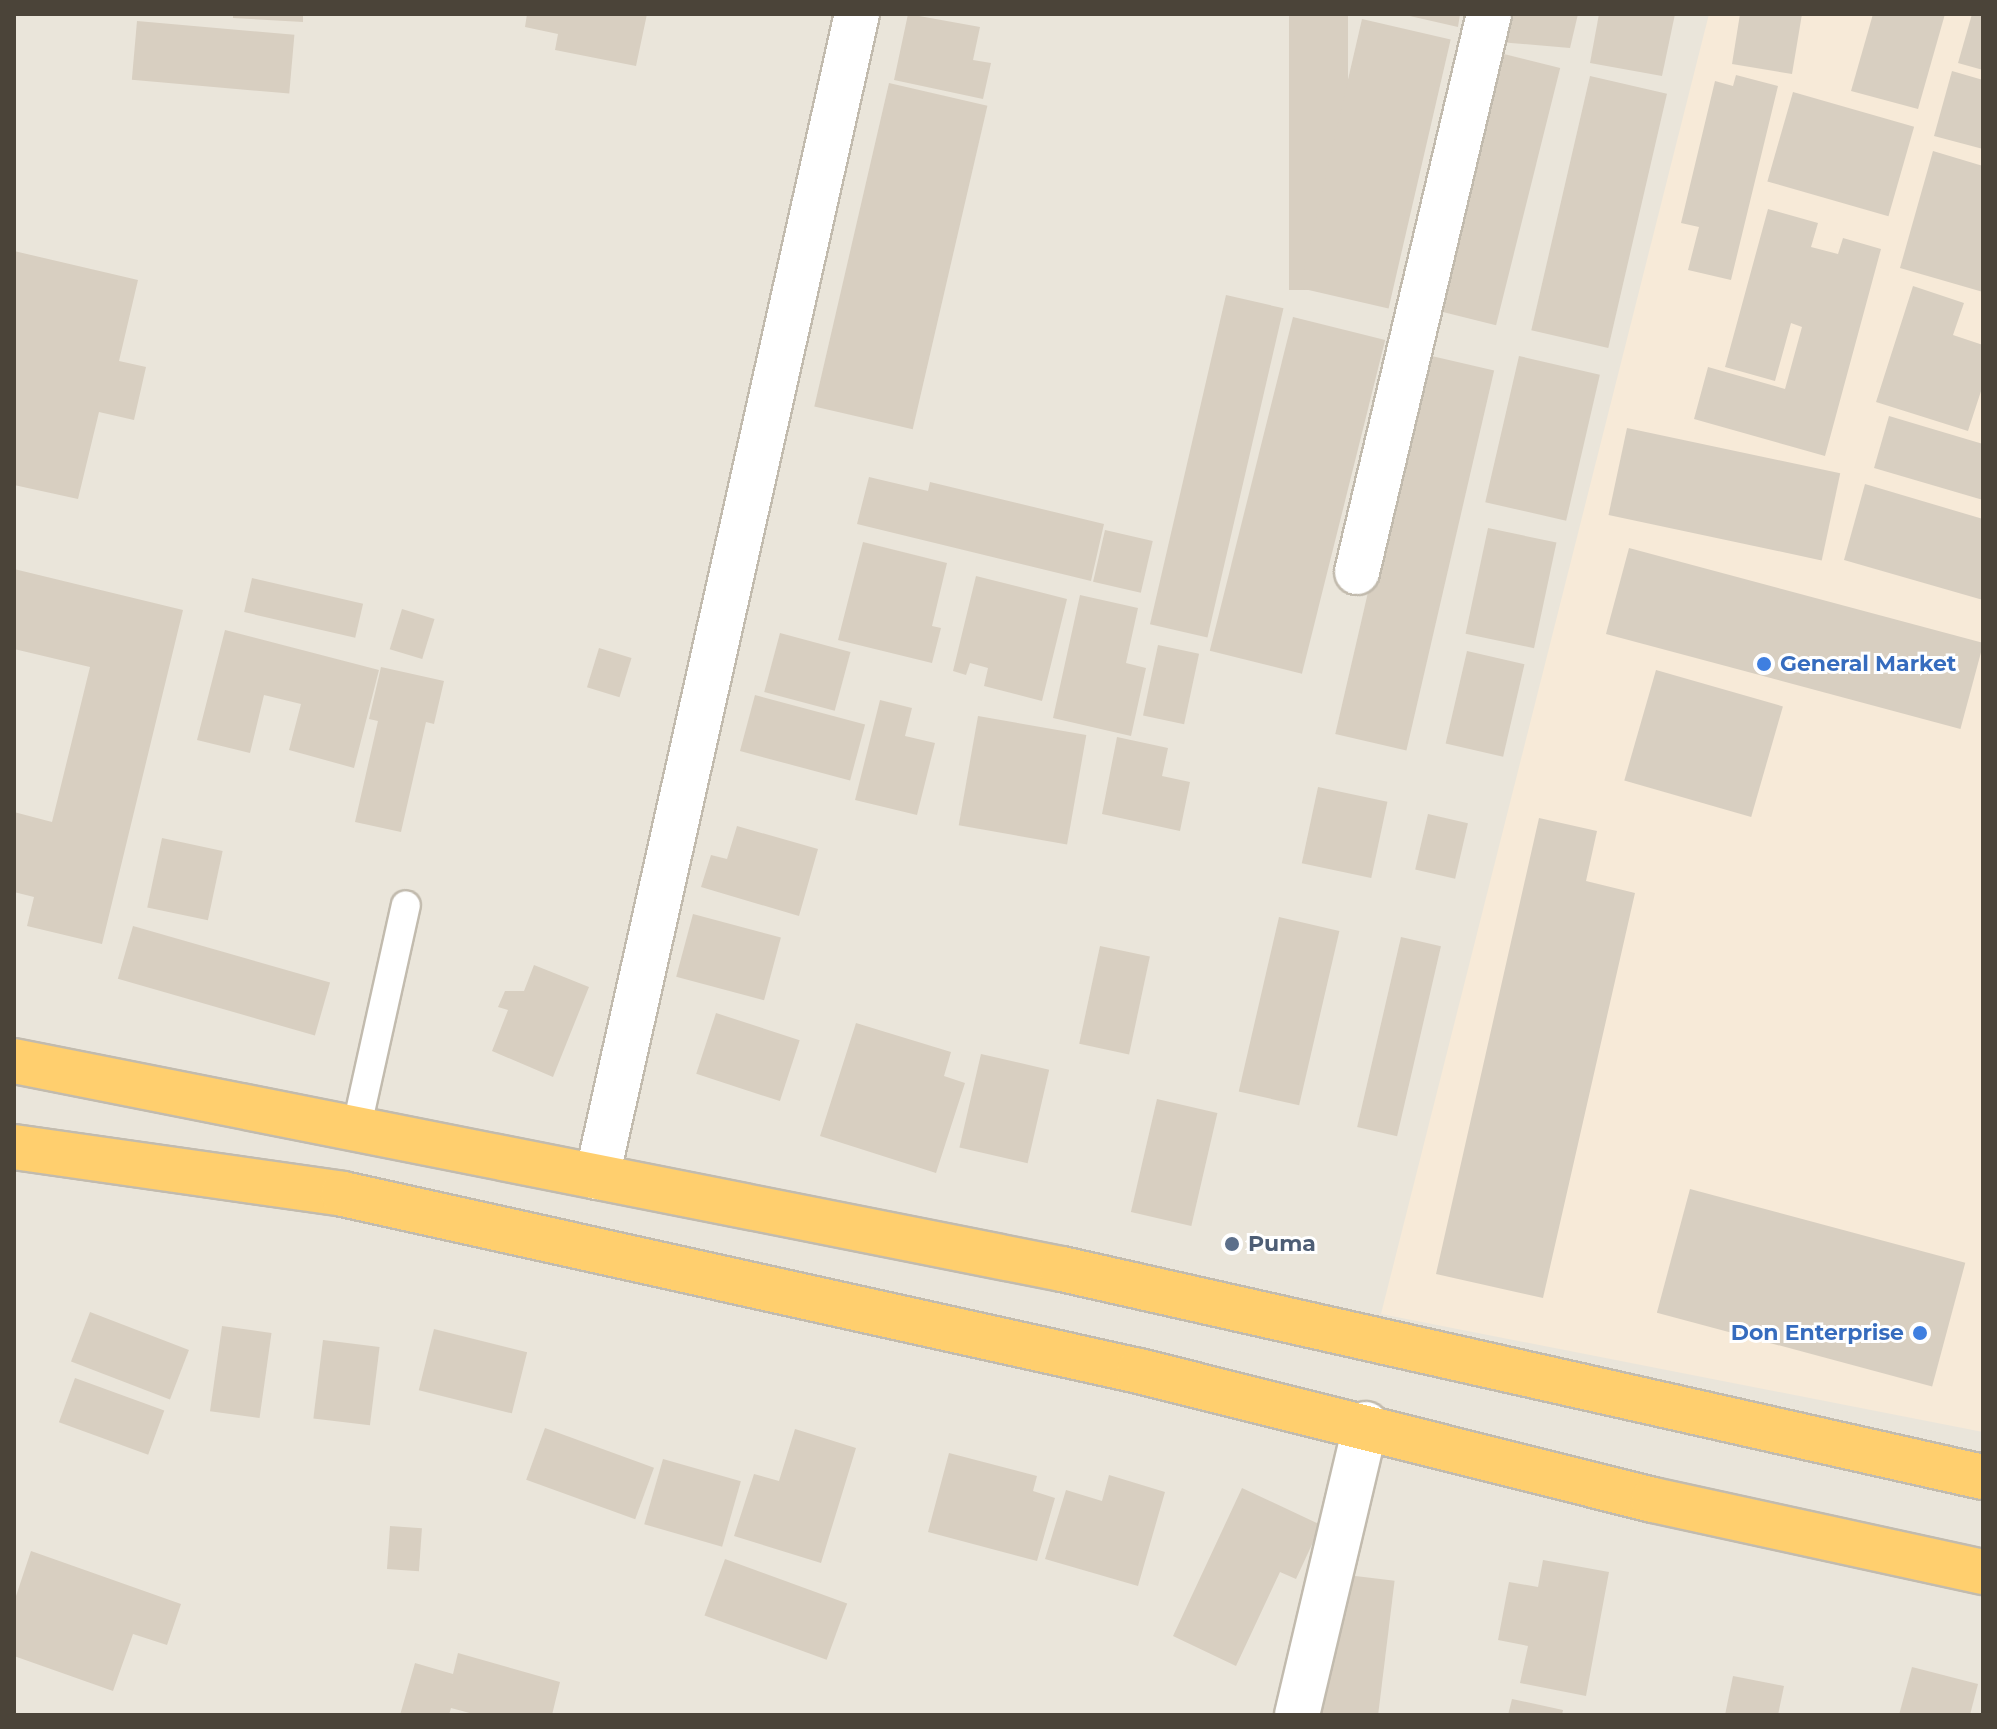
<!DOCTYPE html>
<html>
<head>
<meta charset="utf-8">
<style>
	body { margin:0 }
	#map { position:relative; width:1997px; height:1729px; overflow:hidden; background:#f6f3ec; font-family:Montserrat,sans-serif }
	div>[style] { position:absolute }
	.residential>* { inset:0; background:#eae5da; transform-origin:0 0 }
	.commercial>* { inset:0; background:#f7ead8 }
	.building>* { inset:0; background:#d8cfc1; transform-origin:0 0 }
	.roads { filter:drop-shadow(2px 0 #c2bbae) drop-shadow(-2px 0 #c2bbae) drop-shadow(0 2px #c2bbae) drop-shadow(0 -2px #c2bbae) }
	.lane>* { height:28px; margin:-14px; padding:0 14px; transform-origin:14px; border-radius:14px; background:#fff }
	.street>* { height:44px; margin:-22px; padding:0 22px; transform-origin:22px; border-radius:22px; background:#fff }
	.highway>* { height:44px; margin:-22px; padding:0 22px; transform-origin:22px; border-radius:22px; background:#ffcf6e }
	.dots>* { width:22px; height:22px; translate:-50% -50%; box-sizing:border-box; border:4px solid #fff; border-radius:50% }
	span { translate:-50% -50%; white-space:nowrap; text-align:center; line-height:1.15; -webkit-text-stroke:6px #fff; paint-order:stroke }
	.shop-label { font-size:22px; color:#366cbe; font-weight:700 }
	.left { translate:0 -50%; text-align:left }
	.right { translate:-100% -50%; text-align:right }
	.service-label { font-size:22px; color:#4e5e75; font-weight:700 }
	.frame { position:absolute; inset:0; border:16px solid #4b4439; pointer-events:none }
</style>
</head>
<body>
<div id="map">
	<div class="residential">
		<div style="left:14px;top:14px;width:1969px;height:1701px"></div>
	</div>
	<div class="commercial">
		<div style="clip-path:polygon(1709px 14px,1983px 14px,1983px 1432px,1381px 1314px)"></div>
	</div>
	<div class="building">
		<div style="clip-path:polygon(233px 14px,303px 14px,303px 22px,233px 18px)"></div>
		<div style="clip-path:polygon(527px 14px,647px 14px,636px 66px,555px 50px,558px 34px,525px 27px)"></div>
		<div style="clip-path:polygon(908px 14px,980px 27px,973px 60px,991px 63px,983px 99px,894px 80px)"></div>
		<div style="left:1289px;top:14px;width:59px;height:276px"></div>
		<div style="clip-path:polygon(1401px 14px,1460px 14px,1458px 27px)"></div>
		<div style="clip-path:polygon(1506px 14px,1578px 14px,1570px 48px,1499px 42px)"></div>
		<div style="clip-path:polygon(1599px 14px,1675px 14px,1662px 76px,1590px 63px)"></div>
		<div style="clip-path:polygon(1740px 14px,1802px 14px,1792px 74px,1732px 64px)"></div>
		<div style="clip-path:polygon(1873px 14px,1945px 14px,1918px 109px,1851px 91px)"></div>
		<div style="clip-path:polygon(1972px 14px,1983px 14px,1983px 70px,1958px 63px)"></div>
		<div style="left:1362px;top:19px;width:91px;height:276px;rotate:13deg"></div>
		<div style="left:137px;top:21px;width:158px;height:59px;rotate:5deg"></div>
		<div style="left:1500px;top:53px;width:62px;height:265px;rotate:14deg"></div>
		<div style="clip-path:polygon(1952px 71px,1983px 80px,1983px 149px,1934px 136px)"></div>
		<div style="clip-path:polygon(1736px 75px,1778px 86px,1731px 280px,1688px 270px,1699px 227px,1681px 223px,1715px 81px,1733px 86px)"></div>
		<div style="left:1590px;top:76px;width:79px;height:261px;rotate:13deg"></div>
		<div style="left:889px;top:83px;width:101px;height:332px;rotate:13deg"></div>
		<div style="left:1793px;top:92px;width:126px;height:93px;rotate:16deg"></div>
		<div style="clip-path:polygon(1933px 151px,1983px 166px,1983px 292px,1900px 268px)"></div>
		<div style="clip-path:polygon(1768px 209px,1818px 223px,1811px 247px,1838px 254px,1843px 238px,1881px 249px,1825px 456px,1694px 419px,1708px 367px,1785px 389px,1802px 327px,1791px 323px,1775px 381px,1725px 367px)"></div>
		<div style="clip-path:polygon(14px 251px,138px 280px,119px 361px,146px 367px,134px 420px,99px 412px,78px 499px,14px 485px)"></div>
		<div style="clip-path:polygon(1913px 286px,1964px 303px,1953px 335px,1983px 345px,1983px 385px,1968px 431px,1876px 402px)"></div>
		<div style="left:1226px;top:295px;width:59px;height:338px;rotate:13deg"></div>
		<div style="left:1293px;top:317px;width:95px;height:344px;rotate:14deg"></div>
		<div style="left:1423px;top:354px;width:73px;height:390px;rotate:13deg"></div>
		<div style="left:1519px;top:356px;width:83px;height:150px;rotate:13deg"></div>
		<div style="clip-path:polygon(1889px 416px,1983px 444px,1983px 500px,1874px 468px)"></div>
		<div style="left:1627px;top:428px;width:218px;height:89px;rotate:12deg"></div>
		<div style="clip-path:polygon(869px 477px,928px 491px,930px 482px,1104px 524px,1091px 581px,857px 524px)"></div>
		<div style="clip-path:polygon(1865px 484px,1983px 519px,1983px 600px,1844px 560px)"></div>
		<div style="left:1488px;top:528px;width:70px;height:108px;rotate:12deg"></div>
		<div style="left:1105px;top:530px;width:49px;height:53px;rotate:13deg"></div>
		<div style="clip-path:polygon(863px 542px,947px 563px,932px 626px,941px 628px,932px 663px,838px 640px)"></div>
		<div style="left:1629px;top:548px;width:367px;height:89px;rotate:15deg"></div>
		<div style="clip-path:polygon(14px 569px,183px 610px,102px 944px,27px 926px,34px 897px,14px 892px,14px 812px,52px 822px,90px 667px,14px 649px)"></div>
		<div style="clip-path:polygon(976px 576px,1067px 599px,1042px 701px,984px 686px,988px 668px,970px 663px,966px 675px,953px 671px)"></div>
		<div style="left:252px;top:578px;width:114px;height:35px;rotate:13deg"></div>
		<div style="clip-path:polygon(1080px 595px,1138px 608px,1126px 663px,1146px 668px,1131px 736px,1053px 718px)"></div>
		<div style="left:402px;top:609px;width:34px;height:42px;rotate:17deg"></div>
		<div style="clip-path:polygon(225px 630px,379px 670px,354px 768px,289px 750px,301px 704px,264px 695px,250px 753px,197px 740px)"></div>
		<div style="left:780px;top:633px;width:73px;height:61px;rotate:15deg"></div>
		<div style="left:1158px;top:645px;width:42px;height:72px;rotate:12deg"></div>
		<div style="left:599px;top:648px;width:34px;height:41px;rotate:17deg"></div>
		<div style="left:1467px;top:651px;width:59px;height:95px;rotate:13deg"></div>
		<div style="clip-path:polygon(381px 667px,444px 681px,434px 724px,426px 722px,401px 832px,355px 822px,378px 721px,369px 719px)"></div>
		<div style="left:1656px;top:670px;width:132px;height:115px;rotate:16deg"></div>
		<div style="left:755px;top:695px;width:114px;height:58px;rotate:15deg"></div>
		<div style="clip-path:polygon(880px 700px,912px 708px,905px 736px,935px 743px,917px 815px,855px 800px)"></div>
		<div style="left:978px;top:716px;width:110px;height:111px;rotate:10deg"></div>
		<div style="clip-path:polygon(1117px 737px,1168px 748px,1162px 776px,1190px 782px,1180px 831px,1102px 814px)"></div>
		<div style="left:1318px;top:787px;width:71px;height:78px;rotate:12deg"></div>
		<div style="left:1428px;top:814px;width:41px;height:57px;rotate:13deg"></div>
		<div style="clip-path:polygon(1539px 818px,1597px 831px,1586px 881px,1635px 893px,1543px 1298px,1436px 1274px)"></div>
		<div style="clip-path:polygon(737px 826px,818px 849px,799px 916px,701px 887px,711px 855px,727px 859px)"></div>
		<div style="left:162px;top:838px;width:62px;height:71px;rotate:12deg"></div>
		<div style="left:693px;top:914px;width:91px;height:65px;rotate:15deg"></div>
		<div style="left:1279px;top:917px;width:62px;height:179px;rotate:13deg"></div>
		<div style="left:133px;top:926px;width:205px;height:55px;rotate:16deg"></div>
		<div style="left:1401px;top:937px;width:41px;height:195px;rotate:13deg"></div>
		<div style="left:1100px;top:946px;width:51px;height:100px;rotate:12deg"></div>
		<div style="clip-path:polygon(534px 965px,589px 987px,553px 1077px,492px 1051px,508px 1010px,498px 1007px,505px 991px,524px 991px)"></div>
		<div style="left:716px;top:1013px;width:88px;height:64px;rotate:18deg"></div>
		<div style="clip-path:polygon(856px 1023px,951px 1052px,944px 1076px,965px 1083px,936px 1173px,820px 1136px)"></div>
		<div style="left:981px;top:1054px;width:70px;height:96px;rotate:13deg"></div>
		<div style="left:1157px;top:1099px;width:62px;height:116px;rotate:13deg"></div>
		<div style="left:1690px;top:1189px;width:285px;height:128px;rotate:15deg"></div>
		<div style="left:90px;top:1312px;width:106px;height:53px;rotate:21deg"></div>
		<div style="left:222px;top:1326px;width:50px;height:86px;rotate:8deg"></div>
		<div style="left:434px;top:1329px;width:96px;height:63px;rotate:14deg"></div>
		<div style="left:323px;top:1340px;width:57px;height:79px;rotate:7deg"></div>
		<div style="left:75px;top:1378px;width:95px;height:47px;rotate:20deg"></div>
		<div style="left:545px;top:1428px;width:116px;height:55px;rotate:20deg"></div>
		<div style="clip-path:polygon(795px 1429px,856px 1448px,821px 1563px,734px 1536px,754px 1474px,779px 1481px)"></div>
		<div style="clip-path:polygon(949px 1453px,1037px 1476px,1033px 1491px,1055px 1498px,1037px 1561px,928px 1532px)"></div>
		<div style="left:663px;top:1459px;width:81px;height:68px;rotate:16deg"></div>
		<div style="clip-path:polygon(1109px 1475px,1165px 1492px,1138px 1586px,1045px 1559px,1066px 1490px,1102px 1501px)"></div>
		<div style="clip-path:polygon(1242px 1488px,1321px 1525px,1296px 1579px,1280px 1572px,1236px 1666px,1173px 1636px)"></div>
		<div style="left:390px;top:1526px;width:32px;height:43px;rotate:4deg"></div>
		<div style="clip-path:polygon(31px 1551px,181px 1604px,167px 1645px,133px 1634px,113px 1691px,14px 1656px,14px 1602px)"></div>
		<div style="left:725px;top:1559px;width:130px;height:60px;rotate:20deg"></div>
		<div style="clip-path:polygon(1543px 1560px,1609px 1572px,1586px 1696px,1520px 1683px,1528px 1646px,1498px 1640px,1509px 1582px,1538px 1587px)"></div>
		<div style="left:1339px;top:1574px;width:56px;height:142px;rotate:7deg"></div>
		<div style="clip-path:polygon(458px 1653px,560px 1682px,552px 1715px,477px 1715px,451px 1708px,449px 1715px,400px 1715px,415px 1663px,453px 1674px)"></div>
		<div style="clip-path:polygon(1912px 1667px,1978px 1684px,1970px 1715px,1899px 1715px)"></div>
		<div style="clip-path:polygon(1733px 1676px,1784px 1686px,1778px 1715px,1725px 1715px)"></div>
		<div style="clip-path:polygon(1512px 1699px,1563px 1710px,1562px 1715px,1508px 1715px)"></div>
	</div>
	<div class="roads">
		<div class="lane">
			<div style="left:356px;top:1130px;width:230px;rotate:-77.5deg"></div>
		</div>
		<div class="street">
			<div style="left:1357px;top:572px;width:573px;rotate:-76.69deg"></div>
			<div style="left:597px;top:1177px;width:1192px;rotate:-77.4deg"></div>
			<div style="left:1297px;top:1715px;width:299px;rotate:-76.7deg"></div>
		</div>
		<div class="highway">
			<div style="left:14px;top:1061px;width:1068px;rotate:11.23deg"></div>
			<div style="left:1062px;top:1269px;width:944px;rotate:12.73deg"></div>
			<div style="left:14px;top:1147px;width:332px;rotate:8.1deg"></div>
			<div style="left:343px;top:1194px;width:815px;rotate:12.54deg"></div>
			<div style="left:1139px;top:1371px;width:530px;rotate:14.09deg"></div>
			<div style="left:1653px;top:1500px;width:338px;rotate:12.3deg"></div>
		</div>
	</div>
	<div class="dots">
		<div style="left:1764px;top:664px;background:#3f7fe0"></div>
		<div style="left:1232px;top:1244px;background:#5c6f8a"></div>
		<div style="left:1920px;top:1333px;background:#3f7fe0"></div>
	</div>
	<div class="shop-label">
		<span class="left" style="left:1780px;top:664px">General Market</span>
		<span class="right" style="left:1904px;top:1333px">Don Enterprise</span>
	</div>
	<div class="service-label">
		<span class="left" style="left:1248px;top:1244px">Puma</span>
	</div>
	<div class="frame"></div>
</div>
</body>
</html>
